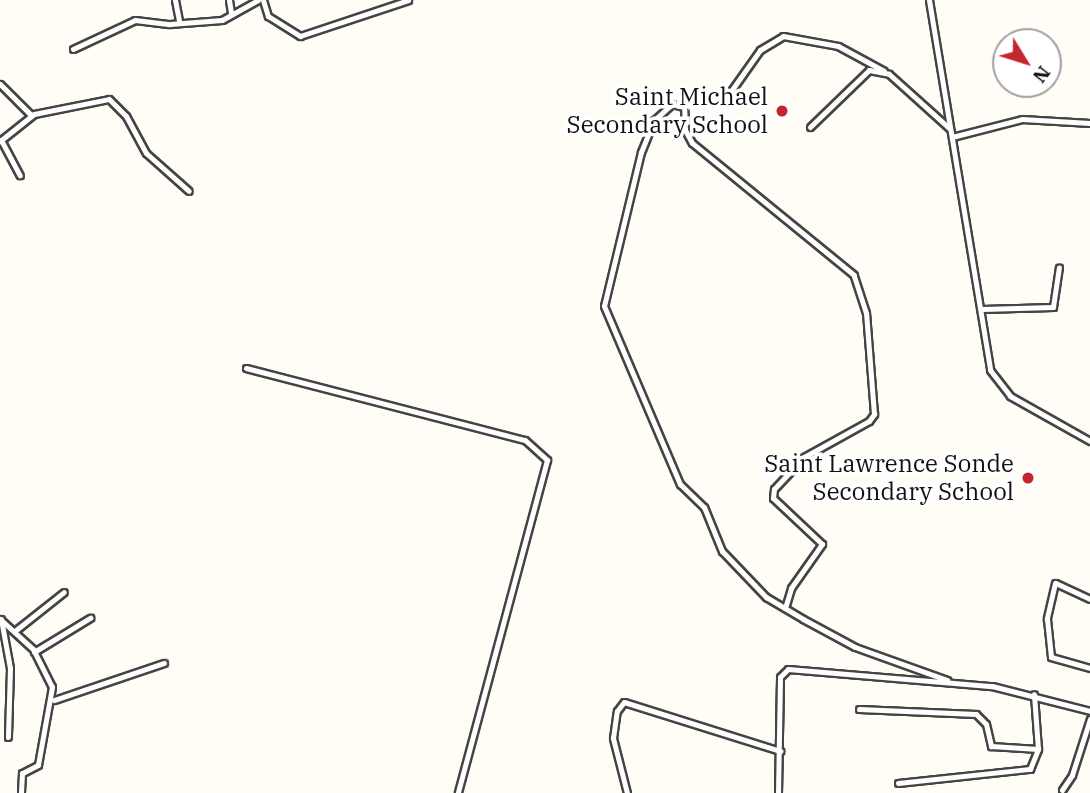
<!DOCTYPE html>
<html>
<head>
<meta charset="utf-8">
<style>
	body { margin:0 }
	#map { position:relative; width:1090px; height:793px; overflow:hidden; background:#fffdf5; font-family:"IBM Plex Serif",serif }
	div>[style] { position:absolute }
	.roads { filter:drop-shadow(2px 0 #444) drop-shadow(-2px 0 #444) drop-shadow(0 2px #444) drop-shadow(0 -2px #444) }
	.minor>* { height:5px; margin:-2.5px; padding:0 2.5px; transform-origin:2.5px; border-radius:2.5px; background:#fff }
	.dots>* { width:19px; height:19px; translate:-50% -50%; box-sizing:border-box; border:4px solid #fff; border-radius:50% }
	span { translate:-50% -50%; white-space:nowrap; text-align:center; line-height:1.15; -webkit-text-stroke:7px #fff; paint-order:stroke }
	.poi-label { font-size:24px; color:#111 }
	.right { translate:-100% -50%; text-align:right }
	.north { position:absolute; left:992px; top:28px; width:70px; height:70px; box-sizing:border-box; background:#fff; border:2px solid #a0a0a0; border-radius:50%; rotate:128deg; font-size:19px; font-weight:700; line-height:28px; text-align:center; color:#111 }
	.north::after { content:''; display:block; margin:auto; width:24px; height:32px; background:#c4262e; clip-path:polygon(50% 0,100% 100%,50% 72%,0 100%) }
</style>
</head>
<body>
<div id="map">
	<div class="roads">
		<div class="minor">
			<div style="left:175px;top:0;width:21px;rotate:79deg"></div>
			<div style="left:229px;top:0;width:13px;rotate:81deg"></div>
			<div style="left:263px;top:0;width:17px;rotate:73deg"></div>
			<div style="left:268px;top:16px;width:38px;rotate:32deg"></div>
			<div style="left:300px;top:36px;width:114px;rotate:-18.4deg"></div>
			<div style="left:929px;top:0;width:375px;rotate:80.6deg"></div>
			<div style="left:990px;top:370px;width:33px;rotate:52deg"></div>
			<div style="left:1010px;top:396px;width:92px;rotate:29.4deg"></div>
			<div style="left:73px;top:49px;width:68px;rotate:-25.1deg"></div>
			<div style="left:135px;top:20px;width:35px;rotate:7deg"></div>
			<div style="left:170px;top:24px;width:52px;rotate:-4.4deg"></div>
			<div style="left:222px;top:20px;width:41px;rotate:-29.1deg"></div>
			<div style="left:0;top:84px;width:44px;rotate:45deg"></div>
			<div style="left:724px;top:101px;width:62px;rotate:-54.8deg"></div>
			<div style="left:760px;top:50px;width:27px;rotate:-31deg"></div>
			<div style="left:783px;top:36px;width:56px;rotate:10.3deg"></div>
			<div style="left:838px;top:46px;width:52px;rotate:28.5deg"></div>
			<div style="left:810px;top:127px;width:82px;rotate:-44deg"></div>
			<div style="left:869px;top:70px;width:20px;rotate:11deg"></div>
			<div style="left:889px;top:74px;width:81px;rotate:42deg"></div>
			<div style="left:952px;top:137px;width:72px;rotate:-14.4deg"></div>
			<div style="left:1022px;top:119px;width:68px;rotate:3.4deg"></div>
			<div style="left:1px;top:140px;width:40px;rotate:62deg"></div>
			<div style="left:0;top:141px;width:43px;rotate:-38.5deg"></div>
			<div style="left:34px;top:114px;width:76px;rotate:-11.3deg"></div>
			<div style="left:109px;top:99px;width:24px;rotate:45deg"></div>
			<div style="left:126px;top:116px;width:42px;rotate:61.6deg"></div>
			<div style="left:146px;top:153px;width:57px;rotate:41.5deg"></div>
			<div style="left:982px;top:309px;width:71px;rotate:-1.6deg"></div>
			<div style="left:1053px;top:307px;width:40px;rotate:-81.5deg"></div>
			<div style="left:246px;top:368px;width:288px;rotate:14.5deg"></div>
			<div style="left:525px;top:440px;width:30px;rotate:42deg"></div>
			<div style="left:547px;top:460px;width:345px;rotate:105deg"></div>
			<div style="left:1090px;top:599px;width:38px;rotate:-155deg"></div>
			<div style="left:1055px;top:583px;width:37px;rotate:103deg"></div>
			<div style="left:1047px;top:619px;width:38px;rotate:84deg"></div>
			<div style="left:1051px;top:657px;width:41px;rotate:15.8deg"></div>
			<div style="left:785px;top:608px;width:21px;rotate:-73deg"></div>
			<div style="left:791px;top:588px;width:54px;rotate:-54.8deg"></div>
			<div style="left:822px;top:544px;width:67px;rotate:-136.8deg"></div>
			<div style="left:773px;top:498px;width:9px;rotate:-84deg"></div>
			<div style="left:774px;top:489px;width:44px;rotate:-46.8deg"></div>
			<div style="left:804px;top:457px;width:74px;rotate:-29deg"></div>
			<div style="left:869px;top:421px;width:9px;rotate:-54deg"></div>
			<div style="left:874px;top:414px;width:101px;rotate:-94.5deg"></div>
			<div style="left:866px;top:313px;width:40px;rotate:-108deg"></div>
			<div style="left:854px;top:275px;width:209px;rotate:-140.8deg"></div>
			<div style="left:692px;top:143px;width:15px;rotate:-118deg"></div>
			<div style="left:685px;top:130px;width:23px;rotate:-92deg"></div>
			<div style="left:684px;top:107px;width:12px;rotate:-166deg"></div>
			<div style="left:672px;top:104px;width:24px;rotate:138deg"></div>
			<div style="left:654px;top:120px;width:35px;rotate:112deg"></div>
			<div style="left:641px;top:152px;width:158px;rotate:103.5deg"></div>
			<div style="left:604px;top:306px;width:194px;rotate:66.9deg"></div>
			<div style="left:680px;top:484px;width:33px;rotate:44deg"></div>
			<div style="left:704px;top:507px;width:48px;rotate:67.8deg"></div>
			<div style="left:722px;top:551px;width:64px;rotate:46.3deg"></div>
			<div style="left:766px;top:597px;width:43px;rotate:30.7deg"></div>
			<div style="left:803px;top:619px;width:59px;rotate:28.3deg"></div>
			<div style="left:855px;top:647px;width:98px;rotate:19.7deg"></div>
			<div style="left:0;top:619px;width:45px;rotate:42.3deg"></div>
			<div style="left:33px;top:649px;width:42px;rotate:63.4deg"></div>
			<div style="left:52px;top:687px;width:79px;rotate:100.2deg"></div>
			<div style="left:38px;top:765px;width:18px;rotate:153deg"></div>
			<div style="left:22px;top:773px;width:20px;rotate:93deg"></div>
			<div style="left:1px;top:619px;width:50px;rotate:79.6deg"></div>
			<div style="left:10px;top:668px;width:69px;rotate:91.7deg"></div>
			<div style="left:16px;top:630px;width:61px;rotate:-38.4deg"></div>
			<div style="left:34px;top:652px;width:66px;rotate:-31.3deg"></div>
			<div style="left:54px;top:700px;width:116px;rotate:-18.6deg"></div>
			<div style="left:859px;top:709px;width:117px;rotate:2.4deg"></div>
			<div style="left:976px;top:714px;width:14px;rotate:45deg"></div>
			<div style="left:986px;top:724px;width:23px;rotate:77deg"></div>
			<div style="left:991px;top:746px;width:47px;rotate:3.7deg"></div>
			<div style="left:898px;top:783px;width:133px;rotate:-6.1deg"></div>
			<div style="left:1030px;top:769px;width:22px;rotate:-68deg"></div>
			<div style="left:1038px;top:749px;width:55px;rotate:-94.2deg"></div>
			<div style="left:1062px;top:790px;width:18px;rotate:-56deg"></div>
			<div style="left:1072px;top:775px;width:59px;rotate:-72.2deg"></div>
			<div style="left:627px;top:793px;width:57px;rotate:-104.3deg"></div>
			<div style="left:613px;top:738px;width:27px;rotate:-82deg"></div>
			<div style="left:617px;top:711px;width:11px;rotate:-52deg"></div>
			<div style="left:624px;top:702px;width:164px;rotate:17.4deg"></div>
			<div style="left:778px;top:793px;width:116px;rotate:-89deg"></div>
			<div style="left:780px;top:677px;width:11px;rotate:-45deg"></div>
			<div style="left:788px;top:669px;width:205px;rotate:4.8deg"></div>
			<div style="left:992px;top:686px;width:101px;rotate:14.3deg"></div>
		</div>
	</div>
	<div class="dots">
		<div style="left:782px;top:111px;background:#c4262e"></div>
		<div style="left:1028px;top:478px;background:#c4262e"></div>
	</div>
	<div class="poi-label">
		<span class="right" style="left:768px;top:111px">Saint Michael<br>Secondary School</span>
		<span class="right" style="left:1014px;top:478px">Saint Lawrence Sonde<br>Secondary School</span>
	</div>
	<div class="north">N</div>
</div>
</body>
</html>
